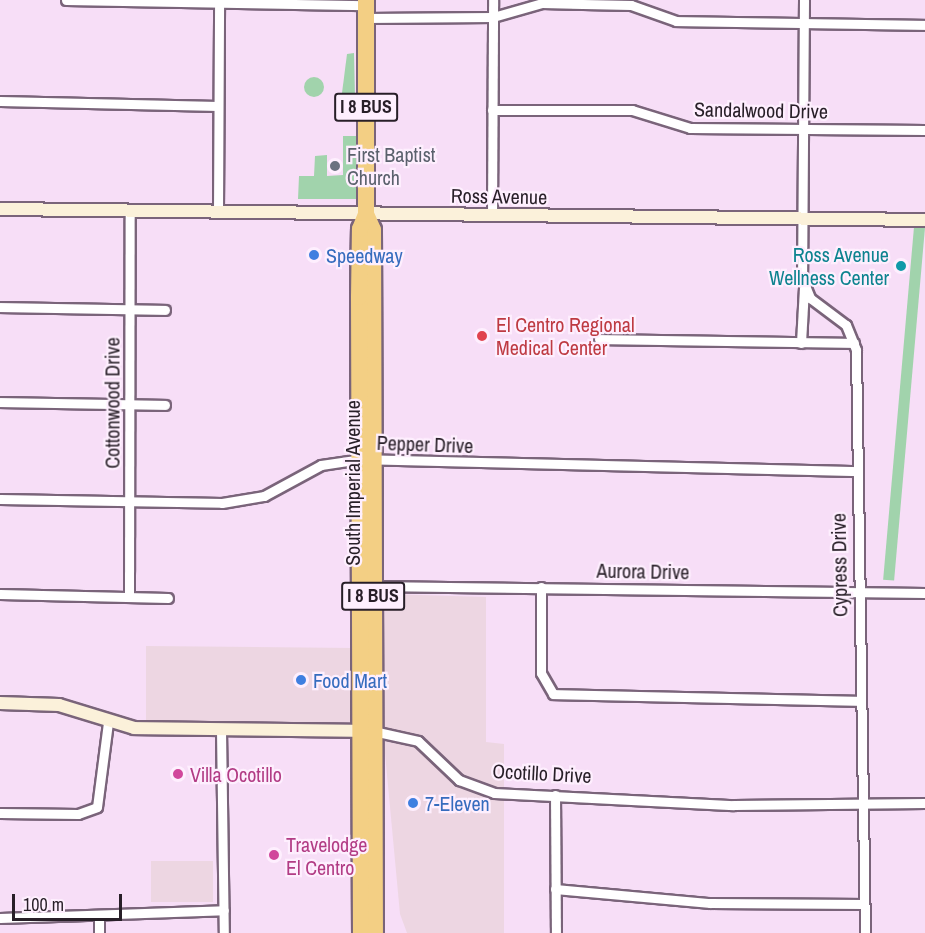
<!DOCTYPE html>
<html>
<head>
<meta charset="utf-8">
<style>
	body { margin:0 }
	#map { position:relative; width:925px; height:933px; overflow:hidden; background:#f7def7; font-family:"Archivo Narrow",sans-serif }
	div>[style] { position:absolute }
	.commercial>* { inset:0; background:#edd6e2; transform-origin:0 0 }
	.green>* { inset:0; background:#a1d3ac; transform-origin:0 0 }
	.round { border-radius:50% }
	.roads { filter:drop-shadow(2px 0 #7a647a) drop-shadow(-2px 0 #7a647a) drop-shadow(0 2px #7a647a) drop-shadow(0 -2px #7a647a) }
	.street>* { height:9px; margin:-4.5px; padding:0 4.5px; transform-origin:4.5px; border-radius:4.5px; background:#fff }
	.secondary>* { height:12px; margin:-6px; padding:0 6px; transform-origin:6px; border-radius:6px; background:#fbf1da }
	.highway>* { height:16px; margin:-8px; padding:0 8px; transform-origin:8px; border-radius:8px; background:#f3cf84 }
	.dots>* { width:16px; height:16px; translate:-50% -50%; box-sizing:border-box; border:3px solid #feeffe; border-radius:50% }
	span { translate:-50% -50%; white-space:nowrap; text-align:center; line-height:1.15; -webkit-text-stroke:4.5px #feeffe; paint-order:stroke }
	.shield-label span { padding:2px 4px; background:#feeffe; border:2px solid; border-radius:4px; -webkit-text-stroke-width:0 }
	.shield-label { font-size:18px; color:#281f28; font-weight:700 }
	.street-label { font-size:20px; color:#281f28 }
	.worship-label { font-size:20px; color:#5b616d }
	.left { translate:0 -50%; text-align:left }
	.shop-label { font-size:20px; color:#366cbe }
	.culture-label { font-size:20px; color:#0d838f }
	.right { translate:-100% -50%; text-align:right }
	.health-label { font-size:20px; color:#be3a42 }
	.hotel-label { font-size:20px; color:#b23c85 }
	.scale { position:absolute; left:12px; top:894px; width:110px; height:27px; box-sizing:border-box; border:3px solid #281f28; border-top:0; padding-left:8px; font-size:18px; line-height:21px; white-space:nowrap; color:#281f28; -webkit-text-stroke:4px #feeffe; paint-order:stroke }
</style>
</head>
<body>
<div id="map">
	<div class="commercial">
		<div style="clip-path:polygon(354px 593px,486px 597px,486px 742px,504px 744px,504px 933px,407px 933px,400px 914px,383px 732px,146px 729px,146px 646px,353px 648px)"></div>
		<div style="left:151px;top:861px;width:62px;height:41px"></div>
	</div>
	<div class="green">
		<div style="clip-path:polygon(354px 53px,355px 97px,342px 93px,347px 54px)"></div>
		<div class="round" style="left:304px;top:77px;width:20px;height:20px"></div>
		<div style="clip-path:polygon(343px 136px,356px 136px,356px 199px,298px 199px,299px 176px,314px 176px,315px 156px,327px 155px,327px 176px,343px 175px)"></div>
		<div style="left:914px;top:227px;width:11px;height:354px;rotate:5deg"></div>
	</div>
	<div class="roads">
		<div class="street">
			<div style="left:66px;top:0;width:300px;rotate:1deg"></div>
			<div style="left:804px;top:0;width:278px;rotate:90.4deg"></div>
			<div style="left:802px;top:278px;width:22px;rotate:68deg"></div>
			<div style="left:810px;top:298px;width:45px;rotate:36.9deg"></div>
			<div style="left:846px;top:325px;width:27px;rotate:68deg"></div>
			<div style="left:856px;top:350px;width:583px;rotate:89.12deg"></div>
			<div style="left:366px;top:18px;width:127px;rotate:-0.5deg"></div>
			<div style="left:493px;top:17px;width:51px;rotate:-15.9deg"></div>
			<div style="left:542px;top:3px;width:89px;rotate:1.3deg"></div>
			<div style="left:631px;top:5px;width:48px;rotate:19.6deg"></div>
			<div style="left:676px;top:21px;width:249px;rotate:0.9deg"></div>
			<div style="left:0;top:101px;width:218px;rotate:1.3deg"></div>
			<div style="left:492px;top:110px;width:140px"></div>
			<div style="left:632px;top:110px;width:61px;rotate:17.2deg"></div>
			<div style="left:690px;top:128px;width:235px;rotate:0.5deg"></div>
			<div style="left:218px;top:211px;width:209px;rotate:-89.7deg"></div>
			<div style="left:492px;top:216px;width:216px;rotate:-89.7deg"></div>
			<div style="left:0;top:307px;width:165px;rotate:1deg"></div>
			<div style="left:599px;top:339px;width:255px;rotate:0.9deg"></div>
			<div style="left:801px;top:343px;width:55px;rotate:-86.9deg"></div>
			<div style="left:0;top:402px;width:165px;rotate:1deg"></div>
			<div style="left:0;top:499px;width:222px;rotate:1deg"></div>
			<div style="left:222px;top:503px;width:43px;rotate:-9.5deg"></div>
			<div style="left:264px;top:496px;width:65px;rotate:-28.5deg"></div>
			<div style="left:321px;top:465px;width:40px;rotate:-8.5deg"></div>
			<div style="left:361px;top:459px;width:496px;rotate:1.4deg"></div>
			<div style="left:372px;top:586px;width:553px;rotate:0.73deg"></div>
			<div style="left:541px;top:587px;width:86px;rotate:90deg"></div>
			<div style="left:541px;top:673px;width:24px;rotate:60deg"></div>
			<div style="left:553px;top:694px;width:308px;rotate:1.3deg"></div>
			<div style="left:0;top:594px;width:168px;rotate:1.4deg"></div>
			<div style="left:129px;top:596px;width:386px;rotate:-89.9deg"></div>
			<div style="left:221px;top:730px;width:203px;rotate:89.2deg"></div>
			<div style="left:373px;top:731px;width:46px;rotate:12.5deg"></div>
			<div style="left:418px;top:741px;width:57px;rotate:43.6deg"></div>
			<div style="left:459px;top:780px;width:37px;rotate:20deg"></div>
			<div style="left:494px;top:793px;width:240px;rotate:2.9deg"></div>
			<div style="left:734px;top:805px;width:191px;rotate:-0.6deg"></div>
			<div style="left:555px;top:795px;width:138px;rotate:89.6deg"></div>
			<div style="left:0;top:813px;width:78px;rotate:0.7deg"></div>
			<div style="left:78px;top:814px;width:20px;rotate:-20deg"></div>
			<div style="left:97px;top:807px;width:86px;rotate:-82.6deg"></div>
			<div style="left:555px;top:889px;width:156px;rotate:5.2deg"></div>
			<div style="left:710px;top:903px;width:154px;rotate:0.4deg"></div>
			<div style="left:0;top:918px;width:224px;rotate:-2deg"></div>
			<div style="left:99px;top:918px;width:15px;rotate:90deg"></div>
		</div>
		<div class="secondary">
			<div style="left:0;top:209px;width:925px;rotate:0.68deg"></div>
			<div style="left:0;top:703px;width:59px;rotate:1.9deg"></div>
			<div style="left:59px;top:705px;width:78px;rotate:17deg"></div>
			<div style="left:134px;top:728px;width:233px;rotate:0.7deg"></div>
		</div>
		<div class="highway">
			<div style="left:366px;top:214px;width:17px;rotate:66deg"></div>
			<div style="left:373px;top:230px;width:703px;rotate:89.84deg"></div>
			<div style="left:361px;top:933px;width:636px;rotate:-90.18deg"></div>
			<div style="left:359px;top:297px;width:68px;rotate:-89.2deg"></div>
			<div style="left:360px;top:229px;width:16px;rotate:-68deg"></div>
			<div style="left:366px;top:214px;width:214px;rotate:-90deg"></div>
		</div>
	</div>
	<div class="dots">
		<div style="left:335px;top:166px;background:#6b7280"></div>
		<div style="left:314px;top:255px;background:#3f7fe0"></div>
		<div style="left:901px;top:266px;background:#0f9aa8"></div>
		<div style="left:482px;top:336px;background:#e0444e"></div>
		<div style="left:301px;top:680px;background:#3f7fe0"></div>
		<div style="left:178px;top:774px;background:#d1479c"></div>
		<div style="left:413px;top:803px;background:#3f7fe0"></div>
		<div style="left:274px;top:855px;background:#d1479c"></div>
	</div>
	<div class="shield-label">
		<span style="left:366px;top:107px">I 8 BUS</span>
		<span style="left:373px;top:596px">I 8 BUS</span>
	</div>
	<div class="street-label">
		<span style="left:761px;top:110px;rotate:1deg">Sandalwood Drive</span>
		<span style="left:499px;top:196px;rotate:1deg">Ross Avenue</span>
		<span style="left:112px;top:403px;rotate:-90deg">Cottonwood Drive</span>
		<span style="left:425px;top:444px;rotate:2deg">Pepper Drive</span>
		<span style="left:352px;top:483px;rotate:-90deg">South Imperial Avenue</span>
		<span style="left:839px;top:565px;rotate:-91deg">Cypress Drive</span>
		<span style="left:643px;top:571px;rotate:1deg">Aurora Drive</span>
		<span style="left:542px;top:773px;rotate:3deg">Ocotillo Drive</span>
	</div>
	<div class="worship-label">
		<span class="left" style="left:347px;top:166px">First Baptist<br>Church</span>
	</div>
	<div class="shop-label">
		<span class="left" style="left:326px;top:255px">Speedway</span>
		<span class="left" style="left:313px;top:680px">Food Mart</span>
		<span class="left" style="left:425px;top:803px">7-Eleven</span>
	</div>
	<div class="culture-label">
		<span class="right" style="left:889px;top:266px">Ross Avenue<br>Wellness Center</span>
	</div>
	<div class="health-label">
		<span class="left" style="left:496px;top:336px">El Centro Regional<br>Medical Center</span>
	</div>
	<div class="hotel-label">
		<span class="left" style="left:190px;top:774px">Villa Ocotillo</span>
		<span class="left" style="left:286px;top:856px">Travelodge<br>El Centro</span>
	</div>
	<div class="scale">100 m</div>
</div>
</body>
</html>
